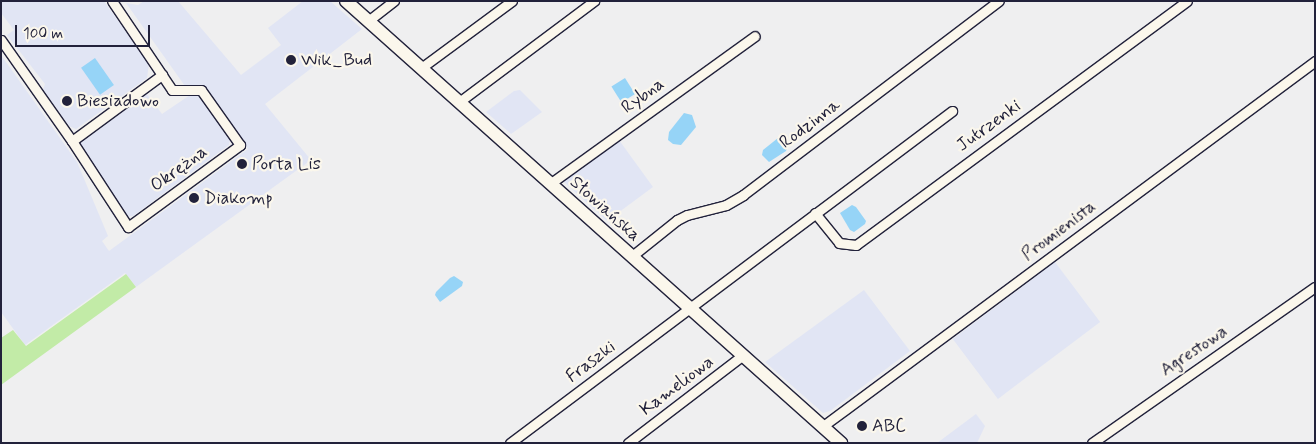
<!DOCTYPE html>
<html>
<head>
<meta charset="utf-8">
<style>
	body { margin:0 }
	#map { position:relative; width:1316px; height:444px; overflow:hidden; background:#efeff0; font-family:Mynerve,sans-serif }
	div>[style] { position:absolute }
	.built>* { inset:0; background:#e1e5f4; transform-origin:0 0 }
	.green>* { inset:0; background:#c2eba7 }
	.water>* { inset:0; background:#96d4f7; transform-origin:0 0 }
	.roads { filter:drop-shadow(1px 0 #22223b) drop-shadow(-1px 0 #22223b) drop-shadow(0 1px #22223b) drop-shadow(0 -1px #22223b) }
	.street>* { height:9px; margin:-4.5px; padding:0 4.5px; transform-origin:4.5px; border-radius:4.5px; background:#fbf7ec }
	.secondary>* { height:12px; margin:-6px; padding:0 6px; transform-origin:6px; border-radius:6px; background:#fbf7ec }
	.dots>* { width:14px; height:14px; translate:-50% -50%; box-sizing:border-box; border:2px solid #fbf7ec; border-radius:50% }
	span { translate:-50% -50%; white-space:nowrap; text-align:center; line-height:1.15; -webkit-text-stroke:4.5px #fbf7ec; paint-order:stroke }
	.poi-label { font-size:18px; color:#22223b }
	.left { translate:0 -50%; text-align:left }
	.street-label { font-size:18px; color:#22223b }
	.frame { position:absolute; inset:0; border:2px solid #22223b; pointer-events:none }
	.scale { position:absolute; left:15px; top:25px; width:135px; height:22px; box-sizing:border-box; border:2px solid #22223b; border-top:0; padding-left:6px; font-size:15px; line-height:18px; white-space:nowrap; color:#22223b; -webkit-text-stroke:4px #fbf7ec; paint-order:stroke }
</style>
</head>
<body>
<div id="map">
	<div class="built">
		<div style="clip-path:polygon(1px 1px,104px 1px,149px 64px,147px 78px,76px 129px,69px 126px,43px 90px,45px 84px,7px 35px,14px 30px,1px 13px)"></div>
		<div style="clip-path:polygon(144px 1px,178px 1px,241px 75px,281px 45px,268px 28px,303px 1px,330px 1px,362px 29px,265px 104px,311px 160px,136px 287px,125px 273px,25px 345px,1px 312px,1px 55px,77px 162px,108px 236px,102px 241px,109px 251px,248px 149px,203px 85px,185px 86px,126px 3px,138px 5px)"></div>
		<div style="clip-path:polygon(520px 90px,542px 112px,511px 134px,486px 112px,514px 91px)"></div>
		<div style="clip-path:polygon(193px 93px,199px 94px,230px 139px,229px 145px,133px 216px,125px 217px,110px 196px,111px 190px,79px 144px,147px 94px,162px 114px)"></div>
		<div style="clip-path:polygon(619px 140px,653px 187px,607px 221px,563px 181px)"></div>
		<div style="left:1055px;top:262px;width:75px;height:128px;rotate:53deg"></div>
		<div style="clip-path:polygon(864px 290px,910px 351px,830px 411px,823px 413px,765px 362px)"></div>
		<div style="clip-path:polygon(976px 414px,985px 426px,977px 443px,937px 443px)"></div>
	</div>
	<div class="green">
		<div style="clip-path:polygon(126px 274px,136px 287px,1px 385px,1px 338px,13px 330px,26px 346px)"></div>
	</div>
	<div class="water">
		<div style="left:95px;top:58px;width:33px;height:17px;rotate:55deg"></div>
		<div style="left:625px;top:78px;width:19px;height:16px;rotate:58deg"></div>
		<div style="clip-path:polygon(684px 113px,692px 115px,696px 127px,681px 145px,673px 144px,668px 140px,669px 132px)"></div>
		<div style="clip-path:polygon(778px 138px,782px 139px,788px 146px,786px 151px,769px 162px,762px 155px,763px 150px)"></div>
		<div style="clip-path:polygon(852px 205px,856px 207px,866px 221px,865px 224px,854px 232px,850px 230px,840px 213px)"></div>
		<div style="clip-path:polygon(454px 276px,463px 282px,462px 286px,440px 302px,435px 295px,436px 292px,450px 278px)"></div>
	</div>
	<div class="roads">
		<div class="street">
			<div style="left:368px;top:21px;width:33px;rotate:-38deg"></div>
			<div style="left:1px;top:40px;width:123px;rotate:54.9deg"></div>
			<div style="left:72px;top:141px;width:112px;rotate:-36.3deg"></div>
			<div style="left:162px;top:75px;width:89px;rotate:-124deg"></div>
			<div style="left:421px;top:68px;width:113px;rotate:-36.4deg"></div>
			<div style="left:459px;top:102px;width:169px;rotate:-36.8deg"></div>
			<div style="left:72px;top:141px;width:103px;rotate:56.9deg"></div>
			<div style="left:128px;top:227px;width:139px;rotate:-36.2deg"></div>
			<div style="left:240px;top:145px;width:67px;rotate:-125.3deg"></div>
			<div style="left:201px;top:90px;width:29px;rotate:180deg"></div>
			<div style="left:172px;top:90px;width:18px;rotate:-124deg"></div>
			<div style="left:551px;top:183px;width:251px;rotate:-35.8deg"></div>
			<div style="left:815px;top:213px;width:38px;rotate:51deg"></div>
			<div style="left:839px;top:243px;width:17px;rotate:7deg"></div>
			<div style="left:856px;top:245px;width:411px;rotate:-36.4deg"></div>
			<div style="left:632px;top:256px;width:58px;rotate:-38.7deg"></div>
			<div style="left:677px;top:220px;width:11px;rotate:-27deg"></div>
			<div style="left:687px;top:215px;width:40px;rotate:-14.4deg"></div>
			<div style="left:726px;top:205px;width:20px;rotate:-30deg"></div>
			<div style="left:743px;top:195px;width:321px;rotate:-37.2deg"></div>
			<div style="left:823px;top:426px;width:613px;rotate:-36.57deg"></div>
			<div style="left:510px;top:443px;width:553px;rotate:-36.91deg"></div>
			<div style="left:628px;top:443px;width:145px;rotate:-37.4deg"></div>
			<div style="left:1092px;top:443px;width:272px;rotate:-35deg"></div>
		</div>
		<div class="secondary">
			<div style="left:346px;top:1px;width:664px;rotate:41.76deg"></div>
		</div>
	</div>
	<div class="dots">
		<div style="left:291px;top:60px;background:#22223b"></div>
		<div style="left:67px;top:101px;background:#22223b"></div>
		<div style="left:242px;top:164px;background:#22223b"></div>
		<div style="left:194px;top:198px;background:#22223b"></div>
		<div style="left:862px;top:426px;background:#22223b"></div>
	</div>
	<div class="poi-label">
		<span class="left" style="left:301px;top:60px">Wik_Bud</span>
		<span class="left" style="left:77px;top:101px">Biesiadowo</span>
		<span class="left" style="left:252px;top:164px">Porta Lis</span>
		<span class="left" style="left:204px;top:198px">Diakomp</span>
		<span class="left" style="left:872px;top:426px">ABC</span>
	</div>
	<div class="street-label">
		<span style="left:643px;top:96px;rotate:-36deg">Rybna</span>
		<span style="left:810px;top:124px;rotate:-37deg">Rodzinna</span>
		<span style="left:989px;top:126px;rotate:-36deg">Jutrzenki</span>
		<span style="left:179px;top:169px;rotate:-36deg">Okrężna</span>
		<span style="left:605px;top:209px;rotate:42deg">Słowiańska</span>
		<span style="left:1059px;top:231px;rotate:-37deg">Promienista</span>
		<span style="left:1194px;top:351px;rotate:-34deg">Agrestowa</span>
		<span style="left:591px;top:362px;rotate:-37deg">Fraszki</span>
		<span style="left:677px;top:386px;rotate:-37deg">Kameliowa</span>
	</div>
	<div class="frame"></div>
	<div class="scale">100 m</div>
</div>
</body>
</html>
